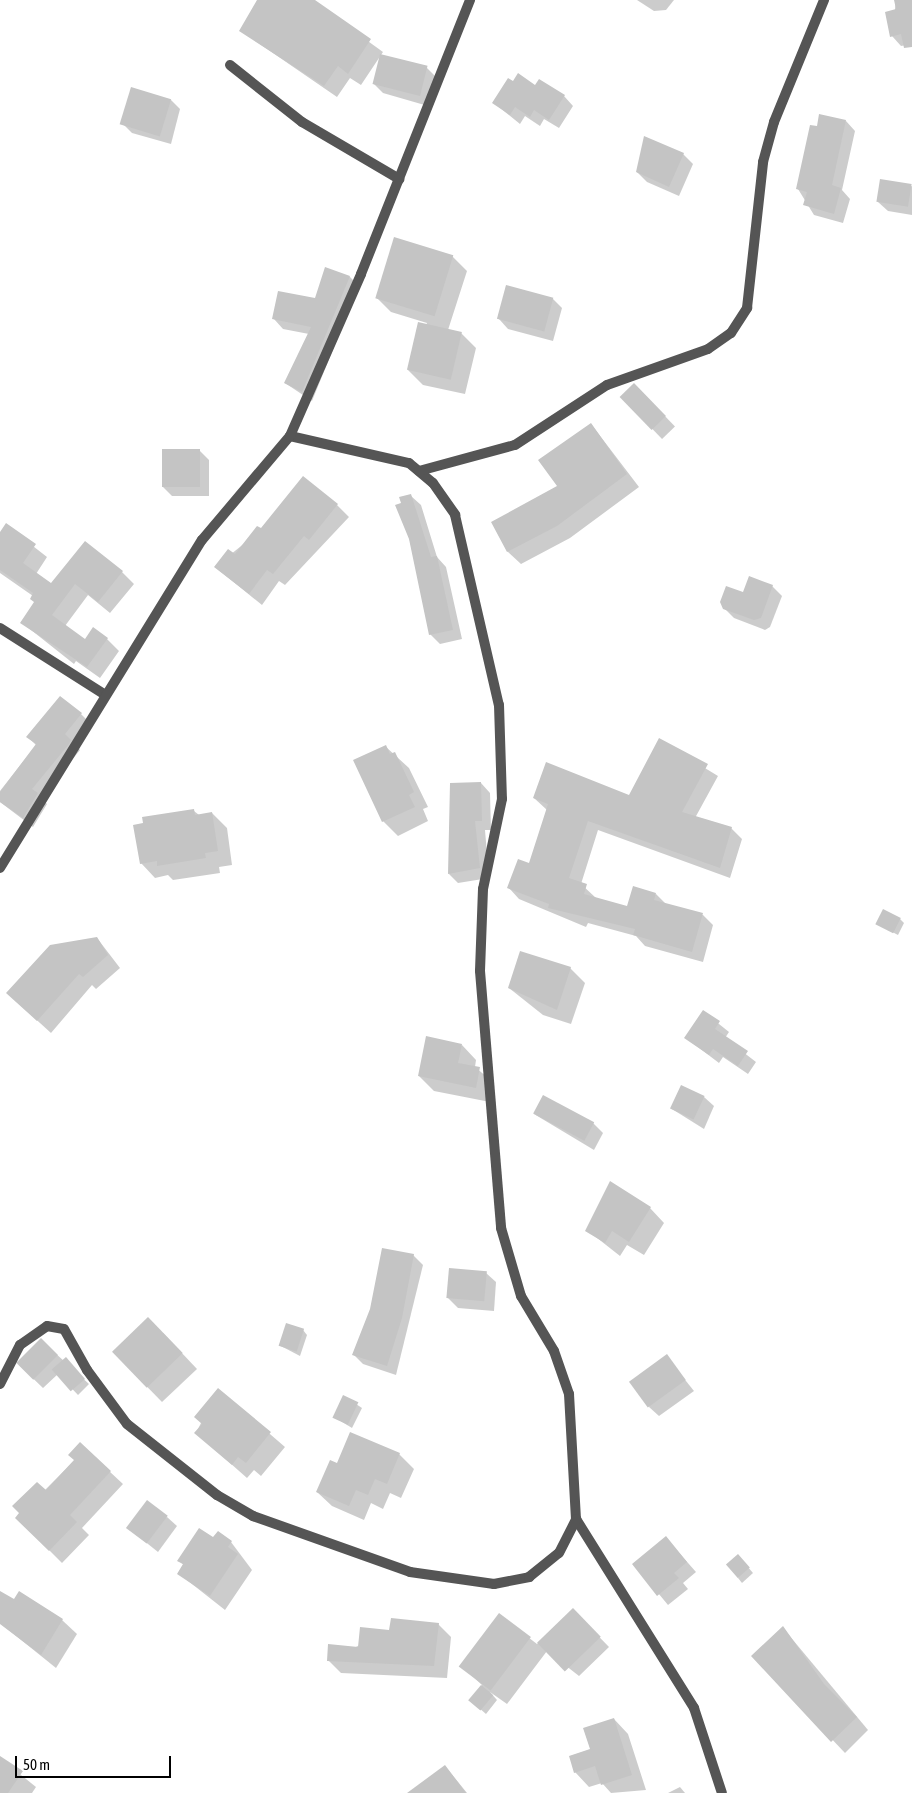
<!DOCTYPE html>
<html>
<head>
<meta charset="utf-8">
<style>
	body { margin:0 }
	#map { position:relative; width:912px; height:1793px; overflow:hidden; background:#fff; font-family:"Asap Condensed",sans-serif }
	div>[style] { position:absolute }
	.shadow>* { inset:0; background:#0003; transform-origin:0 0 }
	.building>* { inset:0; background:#c4c4c4; transform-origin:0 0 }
	.minor>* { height:10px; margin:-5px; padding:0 5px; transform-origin:5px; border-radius:5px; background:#555 }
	span { translate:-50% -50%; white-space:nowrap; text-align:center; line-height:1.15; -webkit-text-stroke:4.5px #fff; paint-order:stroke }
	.scale { position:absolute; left:15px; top:1756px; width:156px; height:22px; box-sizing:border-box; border:2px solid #000; border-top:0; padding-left:6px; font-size:15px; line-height:18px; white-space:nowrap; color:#000; -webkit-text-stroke:4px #fff; paint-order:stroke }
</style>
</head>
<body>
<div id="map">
	<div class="shadow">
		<div style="clip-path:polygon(261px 0,311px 0,383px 52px,361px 85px,350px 78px,337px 97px,241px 31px)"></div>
		<div style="clip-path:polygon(637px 0,674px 0,666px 10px,654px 11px)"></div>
		<div style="clip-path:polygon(896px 0,912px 0,912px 44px,901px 46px,892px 36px)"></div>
		<div style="clip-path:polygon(426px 67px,436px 77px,428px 106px,383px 93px,374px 84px)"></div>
		<div style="clip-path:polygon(514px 83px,564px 96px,573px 106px,559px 128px,544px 119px,540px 126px,525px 116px,520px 124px,494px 103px)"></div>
		<div style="clip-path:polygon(171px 100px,180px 109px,171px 144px,132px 133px,122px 123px)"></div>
		<div style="clip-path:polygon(846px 121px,855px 131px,842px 190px,850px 199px,843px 223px,814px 215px,798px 189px,818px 128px)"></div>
		<div style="clip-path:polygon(683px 154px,693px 164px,679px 196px,647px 182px,637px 172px)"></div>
		<div style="clip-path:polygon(912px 186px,912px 215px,888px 211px,878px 202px)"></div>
		<div style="clip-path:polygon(452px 256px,467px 271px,448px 330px,461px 333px,476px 348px,465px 394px,423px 385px,408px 370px,427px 323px,391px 312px,376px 297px)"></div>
		<div style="clip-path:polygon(326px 269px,350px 277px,359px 286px,312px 401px,285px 383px,309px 334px,283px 329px,274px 319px,316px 300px)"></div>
		<div style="clip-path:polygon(553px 299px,562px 308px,553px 341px,508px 329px,499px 319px)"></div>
		<div style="left:634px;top:384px;width:59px;height:18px;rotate:46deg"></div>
		<div style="clip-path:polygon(591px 424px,639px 487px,570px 538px,521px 564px,508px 552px,493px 522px,559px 487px)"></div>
		<div style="clip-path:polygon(199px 450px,209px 460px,209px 496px,172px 496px,162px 486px)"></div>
		<div style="clip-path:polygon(411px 496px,421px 505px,437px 557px,446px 567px,462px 639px,440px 644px,430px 634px,402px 504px)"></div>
		<div style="clip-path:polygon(337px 505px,349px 517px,285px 585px,279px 581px,262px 605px,215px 567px,261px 530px)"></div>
		<div style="clip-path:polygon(6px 525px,47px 557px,36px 574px,51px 585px,122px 572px,134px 584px,110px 613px,88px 595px,65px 626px,85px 640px,107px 639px,119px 651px,100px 678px,76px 661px,74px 664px,21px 622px,36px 603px,33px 596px,0 573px,0 535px)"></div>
		<div style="clip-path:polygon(772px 586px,782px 596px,770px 627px,765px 630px,734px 618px,724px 608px,744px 594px)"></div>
		<div style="clip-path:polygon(81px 714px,91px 724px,74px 744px,80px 750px,41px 798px,47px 804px,33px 827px,0 802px,0 791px,36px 745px,28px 737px)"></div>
		<div style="clip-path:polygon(659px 740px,718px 776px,695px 818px,731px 828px,742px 839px,730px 878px,598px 830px,581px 884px,596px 898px,628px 908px,656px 894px,666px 904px,703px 915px,713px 925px,703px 962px,645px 946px,636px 936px,588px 923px,586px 927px,519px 899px,509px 888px,530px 865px,547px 810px,534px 798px,629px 797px)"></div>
		<div style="clip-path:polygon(386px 747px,409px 768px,428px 807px,423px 809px,428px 821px,398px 836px,383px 821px)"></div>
		<div style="clip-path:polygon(481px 783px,490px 793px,491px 830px,485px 830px,489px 878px,458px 883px,449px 874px)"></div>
		<div style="clip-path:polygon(194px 811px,199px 815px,212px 813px,227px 828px,232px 865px,219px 867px,220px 873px,173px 880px,168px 875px,155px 878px,141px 863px)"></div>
		<div style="clip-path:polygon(900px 919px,904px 923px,898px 935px,877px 924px)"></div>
		<div style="clip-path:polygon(97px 938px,120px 968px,96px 989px,92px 985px,51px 1033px,7px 993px)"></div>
		<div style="clip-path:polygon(570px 968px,585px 983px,571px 1024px,543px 1015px,509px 988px)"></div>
		<div style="clip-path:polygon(704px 1012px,729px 1032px,725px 1038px,756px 1062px,748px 1074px,723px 1057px,719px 1063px,686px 1038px)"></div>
		<div style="clip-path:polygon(462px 1045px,476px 1060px,475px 1067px,494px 1083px,490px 1102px,434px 1091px,419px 1076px)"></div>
		<div style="clip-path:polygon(704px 1097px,714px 1106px,704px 1129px,672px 1109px)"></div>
		<div style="clip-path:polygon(534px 1114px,593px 1123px,603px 1133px,594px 1150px)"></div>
		<div style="clip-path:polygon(650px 1208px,664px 1223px,644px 1255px,627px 1245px,620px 1256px,587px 1230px)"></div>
		<div style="clip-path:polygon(413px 1255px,423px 1265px,396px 1375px,363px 1364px,354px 1355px)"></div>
		<div style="clip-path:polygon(486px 1273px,496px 1282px,494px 1311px,458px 1308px,448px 1298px)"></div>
		<div style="clip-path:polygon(303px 1330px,307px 1335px,300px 1356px,279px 1345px)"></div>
		<div style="clip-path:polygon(163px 1333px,197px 1369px,162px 1402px,113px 1352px)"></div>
		<div style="clip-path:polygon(41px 1340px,89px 1384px,78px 1395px,58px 1374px,43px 1388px,19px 1365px)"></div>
		<div style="clip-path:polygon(666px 1356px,694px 1391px,659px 1416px,649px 1407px)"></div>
		<div style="clip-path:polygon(218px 1389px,285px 1447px,261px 1476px,254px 1470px,247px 1478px,196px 1433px)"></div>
		<div style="clip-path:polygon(344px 1396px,362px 1408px,352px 1428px,334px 1417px)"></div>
		<div style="clip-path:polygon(80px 1444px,123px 1484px,82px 1528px,89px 1535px,62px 1563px,17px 1518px,75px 1460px)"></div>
		<div style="clip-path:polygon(399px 1454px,414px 1469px,401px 1498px,390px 1493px,383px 1509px,371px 1503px,364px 1520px,332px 1506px,317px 1492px,338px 1464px)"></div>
		<div style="clip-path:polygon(167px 1517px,177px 1526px,158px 1552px,128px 1528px)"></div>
		<div style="clip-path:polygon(666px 1538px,696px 1572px,683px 1583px,688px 1589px,668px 1605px,634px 1564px)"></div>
		<div style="clip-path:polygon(213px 1539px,231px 1542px,252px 1570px,225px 1610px,178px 1573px,184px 1565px,179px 1561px)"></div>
		<div style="clip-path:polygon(742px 1560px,753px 1573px,742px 1583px,738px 1578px)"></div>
		<div style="clip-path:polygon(0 1605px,62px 1620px,77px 1634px,56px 1668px,0 1623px)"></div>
		<div style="clip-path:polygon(573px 1610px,609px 1647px,579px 1676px,547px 1651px,507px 1704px,490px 1692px,497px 1700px,486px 1714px,470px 1700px,482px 1685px,461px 1666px,499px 1615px,537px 1644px)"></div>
		<div style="clip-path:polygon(438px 1624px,451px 1637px,447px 1678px,341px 1673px,328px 1660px,390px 1631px)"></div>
		<div style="clip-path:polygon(783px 1628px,868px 1730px,845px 1753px,753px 1656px)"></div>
		<div style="clip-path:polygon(614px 1719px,628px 1734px,646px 1790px,611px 1793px,602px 1783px,589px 1787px,575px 1772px)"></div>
		<div style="clip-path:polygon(0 1758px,36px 1787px,32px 1793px,0 1793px)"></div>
		<div style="clip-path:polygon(445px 1766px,467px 1793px,421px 1793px)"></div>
		<div style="clip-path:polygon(680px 1787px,685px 1793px,668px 1793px)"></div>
	</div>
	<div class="building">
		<div style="clip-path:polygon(257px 0,315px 0,371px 39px,348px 74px,338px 66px,324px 86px,239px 31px)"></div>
		<div style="clip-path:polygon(894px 0,912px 0,912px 47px,904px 48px,901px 34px,890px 37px,885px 12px,896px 9px)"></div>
		<div style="left:380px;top:54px;width:49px;height:31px;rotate:14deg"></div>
		<div style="clip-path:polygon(518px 73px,535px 85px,539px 79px,565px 95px,549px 120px,534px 110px,530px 117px,515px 107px,510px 115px,492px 103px,508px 78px,513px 81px)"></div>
		<div style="left:131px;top:87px;width:42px;height:39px;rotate:17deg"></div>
		<div style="clip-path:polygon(819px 114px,846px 120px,832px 185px,841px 188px,834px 214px,803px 205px,807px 192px,796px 189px,810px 125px,817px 126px)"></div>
		<div style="clip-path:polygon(644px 136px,684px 153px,669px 187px,636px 172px)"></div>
		<div style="left:880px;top:179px;width:32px;height:23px;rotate:9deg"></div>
		<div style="left:394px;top:237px;width:62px;height:64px;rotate:17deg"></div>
		<div style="clip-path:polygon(325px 267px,350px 276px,302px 392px,284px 383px,311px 327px,272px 319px,278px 291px,315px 298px)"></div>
		<div style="left:506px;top:285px;width:49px;height:35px;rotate:15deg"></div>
		<div style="left:418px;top:322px;width:45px;height:49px;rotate:13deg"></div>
		<div style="left:634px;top:383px;width:46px;height:20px;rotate:46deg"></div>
		<div style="clip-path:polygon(591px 423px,627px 474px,557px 526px,507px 552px,491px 522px,557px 486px,538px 460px)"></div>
		<div style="left:162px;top:449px;width:38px;height:38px"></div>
		<div style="clip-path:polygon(303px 476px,338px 504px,309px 540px,304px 536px,273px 574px,267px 570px,249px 594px,214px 567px,228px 549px,235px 554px,257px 526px,261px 528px)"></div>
		<div style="clip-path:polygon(411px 494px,431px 557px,437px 556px,453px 630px,429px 635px,409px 539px,395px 505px,401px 503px,399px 497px)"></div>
		<div style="clip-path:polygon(6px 523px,36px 544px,23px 563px,51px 583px,85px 541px,123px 571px,98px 602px,75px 584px,52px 615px,85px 639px,93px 627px,108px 638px,87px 667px,20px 623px,34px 602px,30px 599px,33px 593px,0 570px,0 532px)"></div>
		<div style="clip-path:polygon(749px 576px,773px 585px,761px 618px,754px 620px,723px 609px,720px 602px,726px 586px,743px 592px)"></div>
		<div style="clip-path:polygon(60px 696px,82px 713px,65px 734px,71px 740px,69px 744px,32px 789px,38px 793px,23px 818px,0 802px,0 792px,36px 744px,26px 737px)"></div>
		<div style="clip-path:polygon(659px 738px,708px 764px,682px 812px,732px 827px,720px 868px,588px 821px,569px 878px,587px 884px,584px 894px,627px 906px,633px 886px,656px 893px,654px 900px,703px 913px,692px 952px,633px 935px,635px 929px,548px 908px,549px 904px,507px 888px,518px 859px,529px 863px,548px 804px,533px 798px,546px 762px,629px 795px)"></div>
		<div style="clip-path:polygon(386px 745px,390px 754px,395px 752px,414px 792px,409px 795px,415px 807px,382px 822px,353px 760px)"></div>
		<div style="clip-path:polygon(481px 782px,482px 821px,475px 821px,480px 868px,448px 874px,450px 783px)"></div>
		<div style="clip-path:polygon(194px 809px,195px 815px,212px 812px,218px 851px,205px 853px,206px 858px,157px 866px,157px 861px,140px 864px,133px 825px,143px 823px,142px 817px)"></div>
		<div style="left:883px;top:909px;width:20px;height:17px;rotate:27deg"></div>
		<div style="clip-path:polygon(97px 937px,108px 955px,83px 977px,79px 974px,37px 1021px,6px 993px,50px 945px)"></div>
		<div style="clip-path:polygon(520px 951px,571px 967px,557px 1010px,508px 988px)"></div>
		<div style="clip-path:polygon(703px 1010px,720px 1021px,715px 1029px,748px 1051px,738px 1066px,713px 1049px,709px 1055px,684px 1038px)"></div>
		<div style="clip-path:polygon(426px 1036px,462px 1044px,458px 1063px,480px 1067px,476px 1088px,418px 1076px)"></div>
		<div style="left:681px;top:1085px;width:26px;height:26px;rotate:25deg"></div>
		<div style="left:543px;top:1095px;width:58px;height:21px;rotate:28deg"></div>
		<div style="clip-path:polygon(610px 1181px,651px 1207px,629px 1242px,612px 1231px,605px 1243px,585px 1231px)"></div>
		<div style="clip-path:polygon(382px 1248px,414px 1254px,402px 1318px,387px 1366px,352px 1355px,370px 1309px)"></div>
		<div style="left:449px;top:1268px;width:38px;height:30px;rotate:5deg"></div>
		<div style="left:148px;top:1317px;width:50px;height:50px;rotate:46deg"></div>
		<div style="left:286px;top:1323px;width:19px;height:24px;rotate:18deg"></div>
		<div style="left:41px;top:1338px;width:24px;height:35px;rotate:45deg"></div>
		<div style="left:667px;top:1354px;width:32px;height:47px;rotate:54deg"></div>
		<div style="left:66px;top:1357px;width:29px;height:19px;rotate:49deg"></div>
		<div style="clip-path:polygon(218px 1388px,271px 1432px,246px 1463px,238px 1457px,232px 1465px,194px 1433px,202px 1424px,194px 1417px)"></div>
		<div style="left:343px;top:1395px;width:17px;height:25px;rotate:25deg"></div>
		<div style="clip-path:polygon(350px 1432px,400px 1453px,387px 1484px,375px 1479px,368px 1495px,356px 1490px,349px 1506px,316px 1492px,330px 1460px,337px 1463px)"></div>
		<div style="clip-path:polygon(80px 1442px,111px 1471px,70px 1515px,77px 1522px,49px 1551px,15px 1518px,19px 1513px,12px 1506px,37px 1482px,46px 1490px,74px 1460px,68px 1455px)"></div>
		<div style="left:147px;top:1500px;width:26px;height:35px;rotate:37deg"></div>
		<div style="clip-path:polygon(199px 1528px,213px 1537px,218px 1531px,232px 1541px,228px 1547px,238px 1554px,210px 1596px,177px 1574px,183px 1564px,177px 1561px)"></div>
		<div style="clip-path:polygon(666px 1536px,687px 1562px,674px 1573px,679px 1578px,657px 1596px,632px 1564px)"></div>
		<div style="left:738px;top:1554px;width:18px;height:16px;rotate:49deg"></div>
		<div style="clip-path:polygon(0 1591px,14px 1599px,19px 1591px,63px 1619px,41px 1655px,0 1624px)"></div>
		<div style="left:573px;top:1608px;width:40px;height:50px;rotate:46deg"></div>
		<div style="left:499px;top:1613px;width:40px;height:67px;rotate:37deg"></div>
		<div style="clip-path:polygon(391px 1618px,439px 1623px,434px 1666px,327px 1661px,328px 1644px,358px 1647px,360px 1627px,389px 1630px)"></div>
		<div style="clip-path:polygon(783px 1626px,824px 1684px,857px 1717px,831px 1742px,751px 1656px)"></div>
		<div style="left:481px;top:1685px;width:16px;height:20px;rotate:40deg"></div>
		<div style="clip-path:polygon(614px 1718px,632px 1775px,601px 1785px,595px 1766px,574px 1773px,569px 1756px,590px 1749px,583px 1728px)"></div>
		<div style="clip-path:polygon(0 1756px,23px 1771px,8px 1793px,0 1793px)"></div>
		<div style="clip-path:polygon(445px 1765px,466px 1793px,407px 1793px)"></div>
	</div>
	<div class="minor">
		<div style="left:230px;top:65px;width:92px;rotate:38.4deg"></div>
		<div style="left:302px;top:122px;width:113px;rotate:30.4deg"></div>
		<div style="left:290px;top:436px;width:122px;rotate:12.8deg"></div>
		<div style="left:409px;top:463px;width:31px;rotate:40deg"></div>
		<div style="left:433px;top:483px;width:39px;rotate:55deg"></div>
		<div style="left:455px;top:515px;width:195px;rotate:77deg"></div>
		<div style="left:499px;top:705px;width:94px;rotate:88.2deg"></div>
		<div style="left:502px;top:799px;width:92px;rotate:101.9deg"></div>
		<div style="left:483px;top:889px;width:82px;rotate:92.1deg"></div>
		<div style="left:480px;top:971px;width:258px;rotate:85.3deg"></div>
		<div style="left:501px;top:1228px;width:71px;rotate:73.6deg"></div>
		<div style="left:521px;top:1296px;width:64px;rotate:59deg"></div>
		<div style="left:554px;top:1351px;width:46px;rotate:70.8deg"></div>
		<div style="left:569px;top:1394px;width:125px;rotate:86.8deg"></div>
		<div style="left:576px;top:1519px;width:223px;rotate:58deg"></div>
		<div style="left:694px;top:1708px;width:89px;rotate:71.8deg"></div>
		<div style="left:419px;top:471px;width:99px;rotate:-15.2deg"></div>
		<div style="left:515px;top:445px;width:110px;rotate:-33.1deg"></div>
		<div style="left:607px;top:385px;width:107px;rotate:-19.6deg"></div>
		<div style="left:708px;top:349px;width:28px;rotate:-35deg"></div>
		<div style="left:731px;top:333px;width:30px;rotate:-57deg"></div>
		<div style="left:747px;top:308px;width:147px;rotate:-83.7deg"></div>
		<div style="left:763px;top:162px;width:41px;rotate:-74.6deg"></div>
		<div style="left:774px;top:122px;width:132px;rotate:-67.7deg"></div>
		<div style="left:0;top:628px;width:123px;rotate:32.4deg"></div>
		<div style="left:0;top:868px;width:385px;rotate:-58.4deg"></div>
		<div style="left:202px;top:540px;width:136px;rotate:-49.8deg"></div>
		<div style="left:290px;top:436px;width:177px;rotate:-66.3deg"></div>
		<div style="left:361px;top:274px;width:295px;rotate:-68.3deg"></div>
		<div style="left:0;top:1384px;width:44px;rotate:-62.9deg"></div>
		<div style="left:20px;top:1345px;width:33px;rotate:-35deg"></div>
		<div style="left:47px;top:1326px;width:17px;rotate:10deg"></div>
		<div style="left:64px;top:1329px;width:47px;rotate:60.7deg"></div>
		<div style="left:87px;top:1370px;width:67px;rotate:53.5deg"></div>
		<div style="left:127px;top:1424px;width:115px;rotate:38.3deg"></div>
		<div style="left:217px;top:1495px;width:42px;rotate:30.3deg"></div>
		<div style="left:253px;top:1516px;width:167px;rotate:19.6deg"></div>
		<div style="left:410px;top:1572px;width:85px;rotate:8.1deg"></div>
		<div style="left:494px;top:1584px;width:36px;rotate:-11deg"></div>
		<div style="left:529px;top:1577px;width:38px;rotate:-39deg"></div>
		<div style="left:559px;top:1553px;width:38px;rotate:-63deg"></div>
	</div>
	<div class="scale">50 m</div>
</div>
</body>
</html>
